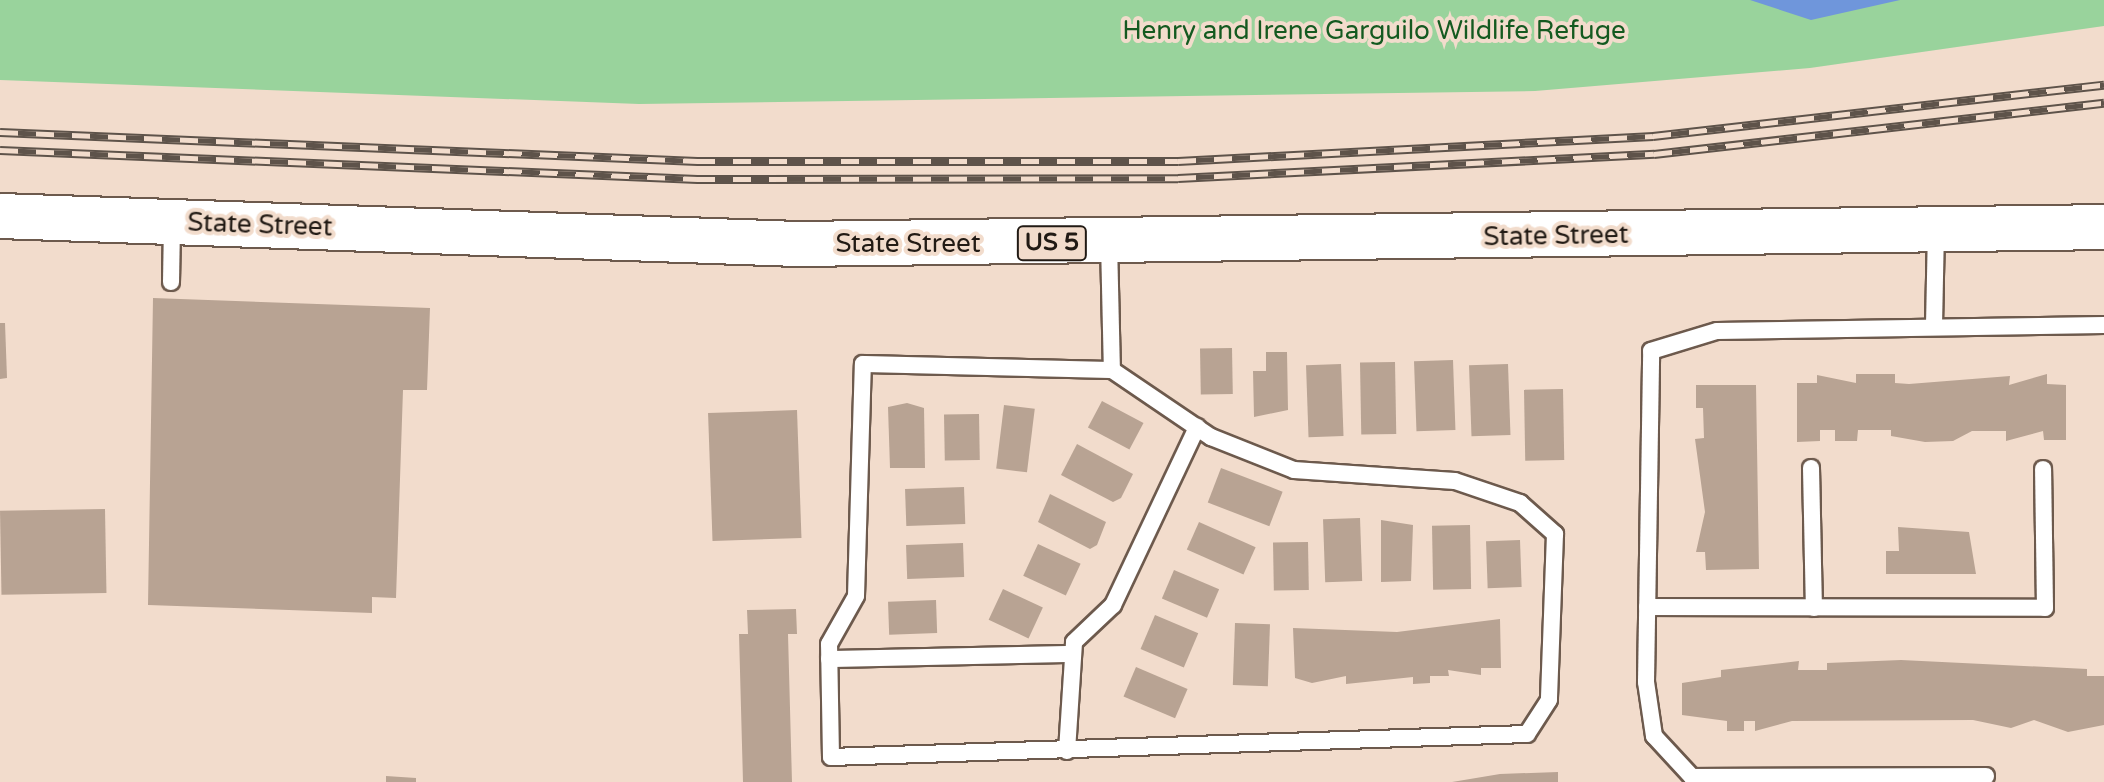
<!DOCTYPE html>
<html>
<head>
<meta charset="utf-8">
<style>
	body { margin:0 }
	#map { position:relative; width:2104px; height:782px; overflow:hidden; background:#f2dccc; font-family:"Varela Round",sans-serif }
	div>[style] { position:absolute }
	.green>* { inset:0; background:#99d39c }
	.water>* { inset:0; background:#6f96db }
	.building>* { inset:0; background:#b8a393; transform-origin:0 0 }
	.roads { filter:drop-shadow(2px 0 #6d5a4d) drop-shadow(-2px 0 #6d5a4d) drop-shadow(0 2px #6d5a4d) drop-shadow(0 -2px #6d5a4d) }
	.service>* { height:16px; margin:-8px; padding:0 8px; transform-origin:8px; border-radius:8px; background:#fff }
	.primary>* { height:44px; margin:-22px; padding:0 22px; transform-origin:22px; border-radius:22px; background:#fff }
	.rail>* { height:9px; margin-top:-4.5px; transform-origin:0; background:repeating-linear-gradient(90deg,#f2dccc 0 18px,#5e534a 0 36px); box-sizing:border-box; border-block:2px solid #5e534a }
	span { translate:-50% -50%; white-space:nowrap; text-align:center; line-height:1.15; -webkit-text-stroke:8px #f2dccc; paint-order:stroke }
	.shield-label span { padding:2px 6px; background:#f2dccc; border:2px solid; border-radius:6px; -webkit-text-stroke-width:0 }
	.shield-label { font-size:24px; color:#211a14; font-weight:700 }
	.park-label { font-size:26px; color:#145a20 }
	.street-label { font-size:26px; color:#211a14 }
</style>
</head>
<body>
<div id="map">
	<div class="green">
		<div style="clip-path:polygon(0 0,2104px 0,2104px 26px,1810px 68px,1535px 91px,639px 104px,0 80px)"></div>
	</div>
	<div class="water">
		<div style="clip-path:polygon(1750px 0,1900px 0,1811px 20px)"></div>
	</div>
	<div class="building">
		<div style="clip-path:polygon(153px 298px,430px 308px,427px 390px,403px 390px,396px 598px,372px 597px,372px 613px,148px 605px)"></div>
		<div style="clip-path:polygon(0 323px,5px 323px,7px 378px,0 379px)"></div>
		<div style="left:1232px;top:348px;width:46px;height:32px;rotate:89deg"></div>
		<div style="clip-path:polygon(1266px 352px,1287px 352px,1288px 410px,1254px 417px,1253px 371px,1266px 371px)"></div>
		<div style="left:1453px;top:360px;width:70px;height:39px;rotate:88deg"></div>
		<div style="left:1395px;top:362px;width:72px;height:35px;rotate:89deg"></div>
		<div style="left:1341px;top:364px;width:72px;height:35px;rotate:88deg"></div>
		<div style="left:1508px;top:364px;width:71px;height:39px;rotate:88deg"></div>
		<div style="clip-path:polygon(1856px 374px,1895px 374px,1895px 383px,1909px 384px,2010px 376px,2009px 385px,2047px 374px,2047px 384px,2066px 385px,2066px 440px,2044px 440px,2043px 431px,2006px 441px,2006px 431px,1972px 431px,1953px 441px,1925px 442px,1891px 436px,1891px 430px,1858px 430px,1857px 441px,1835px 441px,1835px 430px,1820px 430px,1820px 441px,1797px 442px,1797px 383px,1817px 383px,1817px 375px,1856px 383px)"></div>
		<div style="clip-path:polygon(1696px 385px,1756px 385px,1759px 569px,1706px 570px,1705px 552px,1696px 552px,1705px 512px,1695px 439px,1704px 438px,1703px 408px,1696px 408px)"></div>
		<div style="left:1563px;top:389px;width:71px;height:39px;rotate:89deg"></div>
		<div style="left:1102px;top:401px;width:47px;height:30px;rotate:28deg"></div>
		<div style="clip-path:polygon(907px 403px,924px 408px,925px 468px,890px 468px,888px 407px)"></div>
		<div style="left:1004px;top:405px;width:31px;height:64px;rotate:7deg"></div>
		<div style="left:797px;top:410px;width:128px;height:89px;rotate:88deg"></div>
		<div style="left:979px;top:414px;width:46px;height:35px;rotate:89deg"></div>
		<div style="clip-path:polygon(1077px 444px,1133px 474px,1121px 498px,1113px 502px,1061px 475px)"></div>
		<div style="left:1221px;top:468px;width:66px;height:37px;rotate:21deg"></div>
		<div style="left:964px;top:487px;width:37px;height:59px;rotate:88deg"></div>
		<div style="clip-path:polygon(1050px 494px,1106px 522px,1097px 545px,1090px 549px,1038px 522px)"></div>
		<div style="left:105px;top:509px;width:84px;height:105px;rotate:89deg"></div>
		<div style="left:1360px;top:518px;width:63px;height:37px;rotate:88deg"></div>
		<div style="clip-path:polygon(1381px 520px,1413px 525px,1411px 581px,1381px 582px)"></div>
		<div style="left:1199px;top:522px;width:62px;height:30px;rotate:24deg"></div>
		<div style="left:1470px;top:525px;width:64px;height:38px;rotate:89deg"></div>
		<div style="clip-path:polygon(1898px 527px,1969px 532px,1976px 574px,1886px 574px,1886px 551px,1899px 551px)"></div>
		<div style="left:1520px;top:540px;width:47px;height:34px;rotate:88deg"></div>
		<div style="left:1308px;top:542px;width:48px;height:35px;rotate:89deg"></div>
		<div style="left:963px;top:543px;width:34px;height:57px;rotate:88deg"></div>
		<div style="left:1038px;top:544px;width:47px;height:35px;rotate:25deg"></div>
		<div style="left:1174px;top:570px;width:49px;height:31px;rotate:23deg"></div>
		<div style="left:1003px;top:589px;width:44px;height:34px;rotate:25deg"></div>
		<div style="left:936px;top:600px;width:33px;height:48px;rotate:88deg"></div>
		<div style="clip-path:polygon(796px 609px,797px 634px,788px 634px,792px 782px,743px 782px,739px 634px,748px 634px,747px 610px)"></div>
		<div style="left:1155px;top:615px;width:47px;height:37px;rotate:23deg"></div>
		<div style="clip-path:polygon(1500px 619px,1501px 668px,1481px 668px,1481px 675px,1448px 670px,1449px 676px,1430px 676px,1430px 683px,1413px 684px,1413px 677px,1346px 684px,1346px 676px,1312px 683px,1295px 678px,1293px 628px,1397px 632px)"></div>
		<div style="left:1235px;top:623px;width:35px;height:62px;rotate:2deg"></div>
		<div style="clip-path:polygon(1901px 660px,2087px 669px,2087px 676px,2104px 676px,2104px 725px,2068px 732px,2034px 720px,2011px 728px,1973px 720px,1792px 721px,1755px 731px,1755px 721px,1744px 721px,1744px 731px,1727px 731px,1727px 721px,1682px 715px,1682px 683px,1721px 677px,1721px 670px,1799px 661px,1798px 670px,1827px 670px,1827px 663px)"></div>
		<div style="left:1136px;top:667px;width:56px;height:32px;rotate:23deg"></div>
		<div style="clip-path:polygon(1558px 772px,1558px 782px,1452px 782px,1500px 774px)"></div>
		<div style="clip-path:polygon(386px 776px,416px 778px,416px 782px,386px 782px)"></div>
	</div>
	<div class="roads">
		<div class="service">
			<div style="left:1109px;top:242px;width:128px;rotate:88.7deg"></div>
			<div style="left:1112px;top:370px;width:120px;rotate:34.1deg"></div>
			<div style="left:1211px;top:437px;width:89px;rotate:21.7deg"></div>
			<div style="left:1294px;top:470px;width:161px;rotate:3.9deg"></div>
			<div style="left:1455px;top:481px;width:69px;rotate:18.7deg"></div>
			<div style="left:1520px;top:503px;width:47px;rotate:41.5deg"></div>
			<div style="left:1555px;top:534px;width:166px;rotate:92.1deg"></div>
			<div style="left:1549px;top:700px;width:40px;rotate:122.9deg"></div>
			<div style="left:1527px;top:734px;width:696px;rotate:178.11deg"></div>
			<div style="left:831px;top:757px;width:113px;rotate:-91deg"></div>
			<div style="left:829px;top:644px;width:55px;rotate:-60.6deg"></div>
			<div style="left:856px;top:596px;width:232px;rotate:-88.3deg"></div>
			<div style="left:863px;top:364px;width:249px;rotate:1.4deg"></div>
			<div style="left:171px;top:282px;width:59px;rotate:-89deg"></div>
			<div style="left:1934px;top:325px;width:94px;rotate:-88.8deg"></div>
			<div style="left:1811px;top:468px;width:140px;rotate:88.8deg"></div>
			<div style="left:1647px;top:607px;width:398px;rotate:0.1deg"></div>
			<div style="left:2045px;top:608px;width:139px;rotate:-90.8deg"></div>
			<div style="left:829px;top:659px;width:241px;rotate:-1.2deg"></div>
			<div style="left:1067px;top:751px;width:109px;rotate:-86.3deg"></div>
			<div style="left:1074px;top:642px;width:54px;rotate:-43.5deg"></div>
			<div style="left:1113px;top:605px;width:197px;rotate:-64.7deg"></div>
			<div style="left:1986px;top:776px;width:294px;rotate:179.8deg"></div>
			<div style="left:1692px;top:777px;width:56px;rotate:-132.8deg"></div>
			<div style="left:1654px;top:736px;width:55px;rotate:-98.4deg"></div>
			<div style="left:1646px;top:682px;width:331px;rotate:-89.1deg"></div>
			<div style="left:1651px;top:351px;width:69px;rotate:-16.9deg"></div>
			<div style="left:1717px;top:331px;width:387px;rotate:-0.9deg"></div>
		</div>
		<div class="primary">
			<div style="left:0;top:216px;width:796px;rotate:2.01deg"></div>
			<div style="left:796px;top:244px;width:1308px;rotate:-0.74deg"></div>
		</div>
	</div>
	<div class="rail">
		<div style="left:0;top:132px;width:698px;rotate:2.38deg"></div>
		<div style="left:697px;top:161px;width:481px"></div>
		<div style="left:1178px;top:161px;width:476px;rotate:-3deg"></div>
		<div style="left:1653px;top:136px;width:454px;rotate:-6.5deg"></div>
		<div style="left:0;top:150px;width:698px;rotate:2.38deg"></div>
		<div style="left:697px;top:179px;width:481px;rotate:-0.1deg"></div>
		<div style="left:1178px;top:178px;width:477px;rotate:-2.9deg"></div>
		<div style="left:1654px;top:154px;width:453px;rotate:-6.5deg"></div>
	</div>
	<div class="shield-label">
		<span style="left:1052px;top:243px">US 5</span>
	</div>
	<div class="park-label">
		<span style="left:1374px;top:31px">Henry and Irene Garguilo Wildlife Refuge</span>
	</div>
	<div class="street-label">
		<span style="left:260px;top:225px;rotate:2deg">State Street</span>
		<span style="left:1556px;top:236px;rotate:-1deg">State Street</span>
		<span style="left:908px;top:244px">State Street</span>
	</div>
</div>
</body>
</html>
